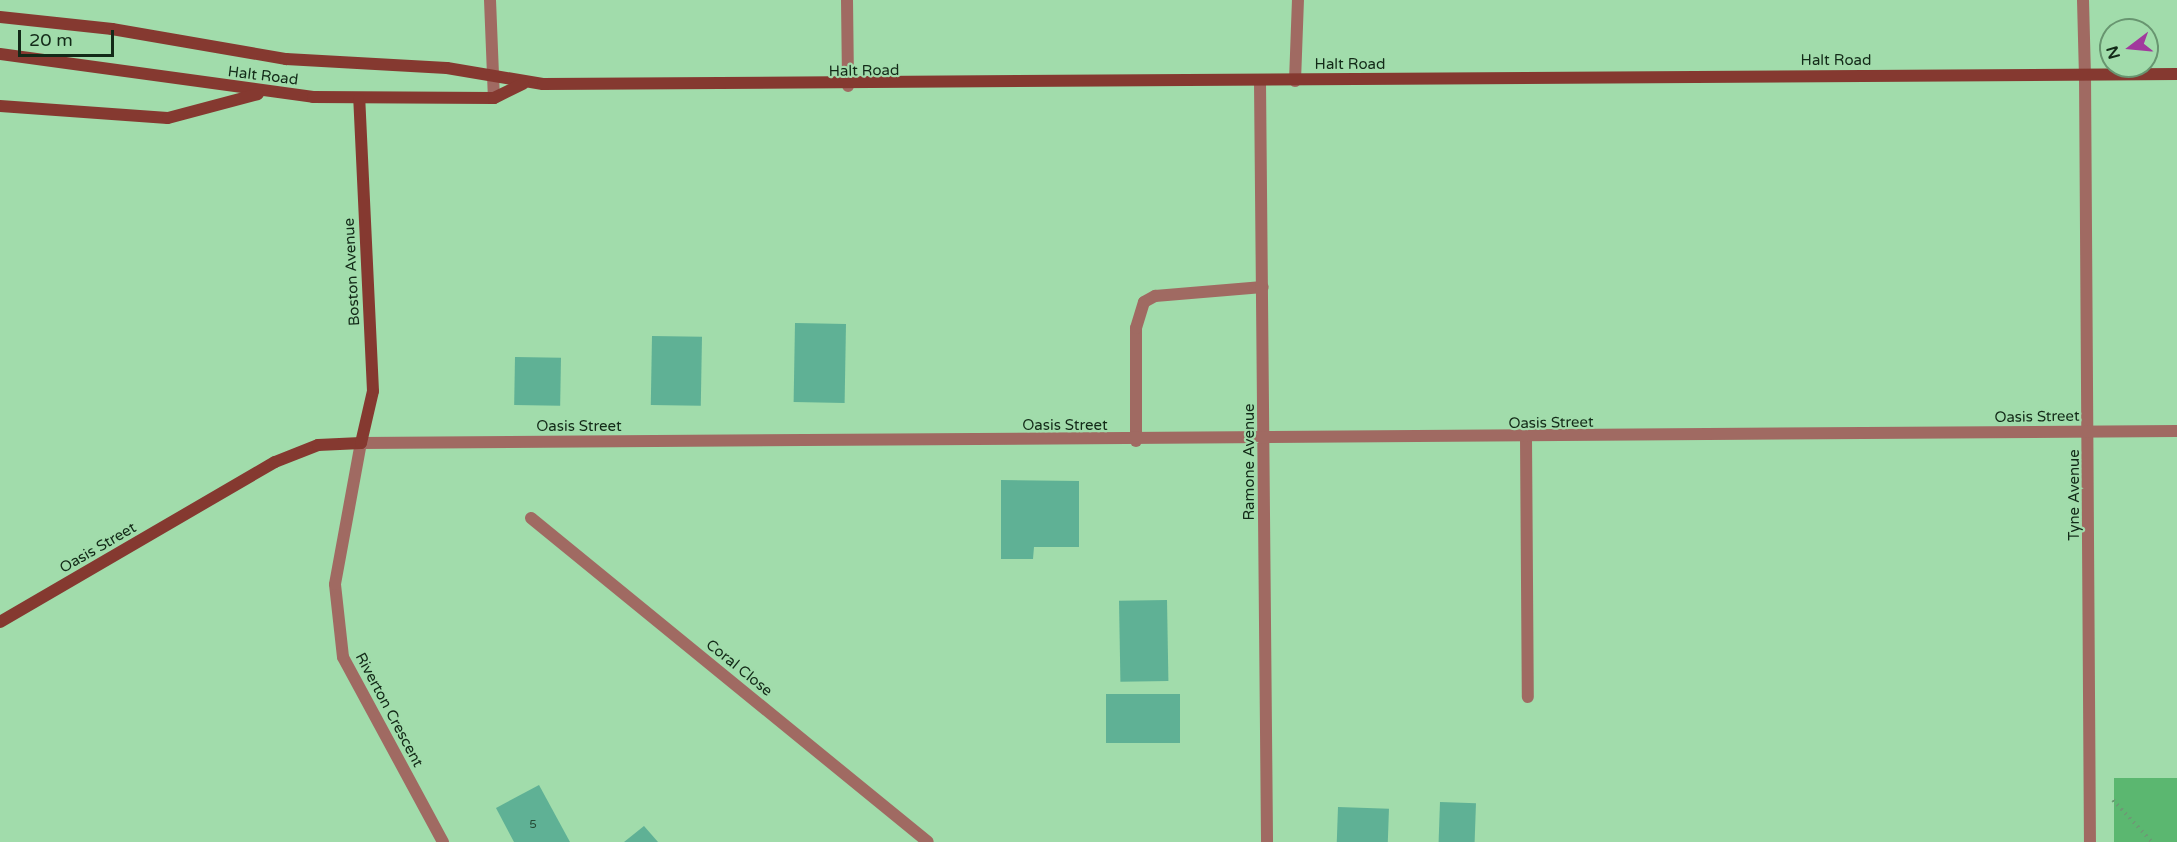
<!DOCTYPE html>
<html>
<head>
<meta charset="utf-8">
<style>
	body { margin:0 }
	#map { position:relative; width:2177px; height:842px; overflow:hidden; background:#a1dcab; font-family:"Varela Round",sans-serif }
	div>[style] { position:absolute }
	.green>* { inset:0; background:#5bb770; transform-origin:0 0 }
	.building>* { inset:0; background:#5fb195; transform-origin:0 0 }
	.path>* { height:4px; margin-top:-2px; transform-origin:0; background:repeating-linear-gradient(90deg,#6c9a74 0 1.5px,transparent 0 6px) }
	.lane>* { height:12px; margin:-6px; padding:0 6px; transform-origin:6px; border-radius:6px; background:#a06a62 }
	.street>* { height:12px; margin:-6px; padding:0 6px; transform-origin:6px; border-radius:6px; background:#a06a62 }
	.secondary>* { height:12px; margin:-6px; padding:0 6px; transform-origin:6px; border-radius:6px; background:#853930 }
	span { translate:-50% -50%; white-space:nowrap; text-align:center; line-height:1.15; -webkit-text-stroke:4.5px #a1dcab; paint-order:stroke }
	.number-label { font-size:12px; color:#264c37 }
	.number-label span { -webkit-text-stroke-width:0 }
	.street-label { font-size:15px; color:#132a18 }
	.north { position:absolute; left:2099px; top:18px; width:60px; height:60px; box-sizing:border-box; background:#a1dcab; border:2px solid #689570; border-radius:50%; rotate:254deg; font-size:16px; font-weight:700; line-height:24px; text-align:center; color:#132a18 }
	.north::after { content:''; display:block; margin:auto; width:21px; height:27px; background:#a13a9d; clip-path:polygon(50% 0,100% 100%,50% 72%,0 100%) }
	.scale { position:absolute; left:18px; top:30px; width:96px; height:27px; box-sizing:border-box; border:3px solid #132a18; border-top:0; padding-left:8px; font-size:18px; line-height:21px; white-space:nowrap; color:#132a18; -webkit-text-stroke:4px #a1dcab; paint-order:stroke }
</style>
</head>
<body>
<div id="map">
	<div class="green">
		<div style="left:2114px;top:778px;width:63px;height:64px"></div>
	</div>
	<div class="building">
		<div style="left:795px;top:323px;width:51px;height:79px;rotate:1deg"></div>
		<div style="left:652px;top:336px;width:50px;height:69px;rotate:1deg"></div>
		<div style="left:515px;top:357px;width:46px;height:48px;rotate:1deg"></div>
		<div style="clip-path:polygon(1001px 480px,1079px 481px,1079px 547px,1034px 547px,1033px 559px,1001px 559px)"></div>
		<div style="left:1167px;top:600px;width:81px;height:48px;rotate:89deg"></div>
		<div style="left:1180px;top:694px;width:49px;height:74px;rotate:90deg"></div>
		<div style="clip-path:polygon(539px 785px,570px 842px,514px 842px,496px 808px)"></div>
		<div style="left:1440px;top:802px;width:36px;height:40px;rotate:2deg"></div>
		<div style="left:1338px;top:807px;width:51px;height:35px;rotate:2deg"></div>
		<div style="clip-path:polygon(644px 826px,658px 842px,624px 842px)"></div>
	</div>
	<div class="path">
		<div style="left:2113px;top:800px;width:57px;rotate:47.1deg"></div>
	</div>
	<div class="lane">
		<div style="left:490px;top:0;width:98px;rotate:87.7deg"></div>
		<div style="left:847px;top:0;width:86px;rotate:89.3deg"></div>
		<div style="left:2083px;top:0;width:75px;rotate:88.5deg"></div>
		<div style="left:1295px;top:81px;width:81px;rotate:-87.9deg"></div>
		<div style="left:1526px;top:438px;width:259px;rotate:89.6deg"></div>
		<div style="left:1136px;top:441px;width:113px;rotate:-90deg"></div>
		<div style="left:1136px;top:328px;width:27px;rotate:-73deg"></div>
		<div style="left:1144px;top:302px;width:13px;rotate:-29deg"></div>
		<div style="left:1155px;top:296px;width:108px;rotate:-4.8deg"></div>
	</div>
	<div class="street">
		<div style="left:2085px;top:75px;width:767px;rotate:89.63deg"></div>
		<div style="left:1260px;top:82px;width:760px;rotate:89.47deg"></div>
		<div style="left:531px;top:518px;width:512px;rotate:39.22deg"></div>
		<div style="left:443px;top:842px;width:210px;rotate:-118.4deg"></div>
		<div style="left:343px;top:657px;width:73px;rotate:-96.3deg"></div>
		<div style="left:335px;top:584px;width:143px;rotate:-79.6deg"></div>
		<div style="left:361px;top:443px;width:1816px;rotate:-0.38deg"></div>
	</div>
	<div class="secondary">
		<div style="left:0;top:17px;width:113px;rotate:6.1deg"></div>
		<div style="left:112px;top:29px;width:177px;rotate:9.8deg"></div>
		<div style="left:286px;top:59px;width:161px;rotate:3.2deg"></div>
		<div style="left:447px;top:68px;width:97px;rotate:9.5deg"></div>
		<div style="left:543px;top:84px;width:1634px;rotate:-0.35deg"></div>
		<div style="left:0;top:54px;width:316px;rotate:7.8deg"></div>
		<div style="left:313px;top:97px;width:181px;rotate:0.3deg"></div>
		<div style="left:494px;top:98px;width:32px;rotate:-26deg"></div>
		<div style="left:0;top:106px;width:168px;rotate:4.1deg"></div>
		<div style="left:168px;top:118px;width:93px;rotate:-14.9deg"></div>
		<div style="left:0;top:622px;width:318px;rotate:-30.2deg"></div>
		<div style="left:275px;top:462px;width:46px;rotate:-21.6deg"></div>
		<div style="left:318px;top:445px;width:43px;rotate:-2.7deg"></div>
		<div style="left:361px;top:443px;width:53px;rotate:-77deg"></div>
		<div style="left:373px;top:391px;width:292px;rotate:-92.7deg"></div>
	</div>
	<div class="number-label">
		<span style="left:533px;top:825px">5</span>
	</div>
	<div class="street-label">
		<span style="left:1836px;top:61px">Halt Road</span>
		<span style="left:1350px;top:65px">Halt Road</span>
		<span style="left:864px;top:71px;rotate:-1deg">Halt Road</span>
		<span style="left:263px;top:76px;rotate:7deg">Halt Road</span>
		<span style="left:352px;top:272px;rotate:-93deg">Boston Avenue</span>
		<span style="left:2037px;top:417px;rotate:-1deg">Oasis Street</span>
		<span style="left:1551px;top:423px;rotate:-1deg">Oasis Street</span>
		<span style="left:1065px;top:426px">Oasis Street</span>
		<span style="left:579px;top:427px">Oasis Street</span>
		<span style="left:1250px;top:462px;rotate:-90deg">Ramone Avenue</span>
		<span style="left:2075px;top:495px;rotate:-90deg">Tyne Avenue</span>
		<span style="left:98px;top:548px;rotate:-30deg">Oasis Street</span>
		<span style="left:739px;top:668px;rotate:39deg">Coral Close</span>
		<span style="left:389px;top:710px;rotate:62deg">Riverton Crescent</span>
	</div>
	<div class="north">N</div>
	<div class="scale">20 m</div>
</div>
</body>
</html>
